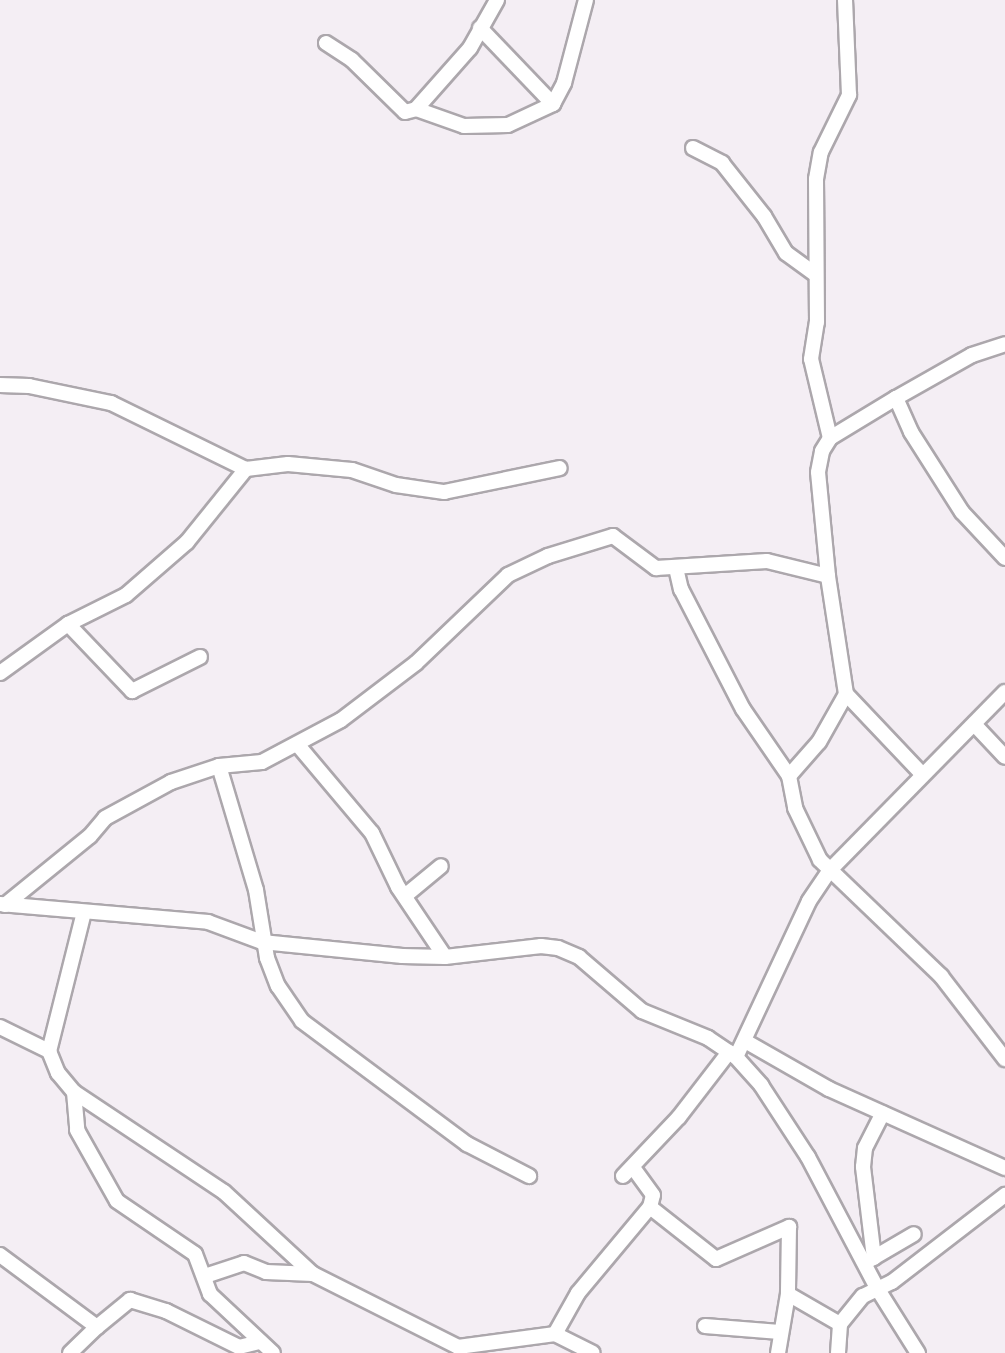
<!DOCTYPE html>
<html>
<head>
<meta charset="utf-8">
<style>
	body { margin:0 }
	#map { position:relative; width:1005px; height:1353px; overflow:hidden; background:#f4eef4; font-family:Rubik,sans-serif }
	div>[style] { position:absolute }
	.roads { filter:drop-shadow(2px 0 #aca7ac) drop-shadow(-2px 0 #aca7ac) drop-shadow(0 2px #aca7ac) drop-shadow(0 -2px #aca7ac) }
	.minor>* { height:14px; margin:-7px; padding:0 7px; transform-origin:7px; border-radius:7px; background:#fff }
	span { translate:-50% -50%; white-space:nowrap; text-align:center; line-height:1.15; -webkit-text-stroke:7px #f4eef4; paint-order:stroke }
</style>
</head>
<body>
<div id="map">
	<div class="roads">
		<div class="minor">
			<div style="left:480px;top:28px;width:105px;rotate:46.2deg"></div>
			<div style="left:326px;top:43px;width:31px;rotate:33deg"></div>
			<div style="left:352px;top:60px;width:74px;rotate:44.5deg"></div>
			<div style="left:405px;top:112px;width:11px;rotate:-15deg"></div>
			<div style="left:416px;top:109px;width:51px;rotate:19.5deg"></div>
			<div style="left:464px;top:126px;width:44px;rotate:-1.3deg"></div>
			<div style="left:508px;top:125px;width:50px;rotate:-25deg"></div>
			<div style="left:553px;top:104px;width:24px;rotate:-62deg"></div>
			<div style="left:564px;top:83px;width:86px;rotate:-75.2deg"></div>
			<div style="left:416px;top:109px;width:81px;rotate:-48.5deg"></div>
			<div style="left:470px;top:48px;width:55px;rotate:-60.6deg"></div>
			<div style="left:693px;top:148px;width:33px;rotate:27deg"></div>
			<div style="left:722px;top:163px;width:68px;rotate:51.6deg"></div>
			<div style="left:764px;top:216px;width:43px;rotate:59.3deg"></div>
			<div style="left:786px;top:253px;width:37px;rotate:36deg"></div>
			<div style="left:0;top:385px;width:29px;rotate:2deg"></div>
			<div style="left:29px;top:386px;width:84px;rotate:11.7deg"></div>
			<div style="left:111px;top:403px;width:150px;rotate:26.1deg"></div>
			<div style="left:246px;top:469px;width:42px;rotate:-6.8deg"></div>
			<div style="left:288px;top:464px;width:64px;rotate:5.4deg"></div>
			<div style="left:352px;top:470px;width:46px;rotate:18.8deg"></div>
			<div style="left:396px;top:485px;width:49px;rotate:8.3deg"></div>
			<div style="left:444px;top:492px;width:118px;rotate:-11.7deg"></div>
			<div style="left:896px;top:398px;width:37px;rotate:66deg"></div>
			<div style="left:911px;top:432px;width:95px;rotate:57.5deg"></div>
			<div style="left:962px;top:512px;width:63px;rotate:46.9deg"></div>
			<div style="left:830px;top:438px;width:81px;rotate:-103.5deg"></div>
			<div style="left:811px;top:359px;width:37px;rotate:-81deg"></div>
			<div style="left:817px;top:322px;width:143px;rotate:-90.4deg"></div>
			<div style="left:816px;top:179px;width:27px;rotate:-80deg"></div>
			<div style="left:821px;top:152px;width:64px;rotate:-63.8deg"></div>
			<div style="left:849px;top:95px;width:95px;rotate:-92.4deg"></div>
			<div style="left:676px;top:568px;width:22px;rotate:77deg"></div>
			<div style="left:681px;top:589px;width:135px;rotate:62.7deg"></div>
			<div style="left:743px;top:709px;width:81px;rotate:55.5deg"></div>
			<div style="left:789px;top:776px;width:33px;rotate:79deg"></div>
			<div style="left:795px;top:808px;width:58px;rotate:64.3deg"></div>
			<div style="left:820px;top:860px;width:168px;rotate:43.8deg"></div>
			<div style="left:941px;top:976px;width:105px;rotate:52.4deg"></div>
			<div style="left:68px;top:624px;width:93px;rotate:46.3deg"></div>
			<div style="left:132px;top:691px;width:76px;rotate:-26.6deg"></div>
			<div style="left:0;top:673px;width:84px;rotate:-35.8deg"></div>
			<div style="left:68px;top:624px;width:65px;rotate:-26.6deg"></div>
			<div style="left:126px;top:595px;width:81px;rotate:-41deg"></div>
			<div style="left:187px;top:542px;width:94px;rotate:-51.1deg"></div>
			<div style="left:974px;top:724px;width:45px;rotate:46.8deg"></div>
			<div style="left:297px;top:744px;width:116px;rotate:49.9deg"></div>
			<div style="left:372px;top:833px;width:60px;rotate:64.3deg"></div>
			<div style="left:398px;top:887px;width:84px;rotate:56.1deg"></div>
			<div style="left:219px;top:766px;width:129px;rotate:73.4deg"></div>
			<div style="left:256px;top:890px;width:69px;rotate:80.8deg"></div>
			<div style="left:267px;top:958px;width:30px;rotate:69deg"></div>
			<div style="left:278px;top:986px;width:42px;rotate:55.6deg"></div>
			<div style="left:302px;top:1021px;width:206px;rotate:36.7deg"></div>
			<div style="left:467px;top:1144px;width:70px;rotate:27.3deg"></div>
			<div style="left:921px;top:773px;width:109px;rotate:-133.5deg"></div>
			<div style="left:846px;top:694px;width:119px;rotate:-98.7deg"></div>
			<div style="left:828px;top:576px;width:104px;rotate:-95.5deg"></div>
			<div style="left:818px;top:472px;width:21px;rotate:-79deg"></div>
			<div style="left:822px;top:451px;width:15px;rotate:-58deg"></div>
			<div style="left:830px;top:438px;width:77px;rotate:-31.2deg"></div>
			<div style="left:896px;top:398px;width:87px;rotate:-29.5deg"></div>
			<div style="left:972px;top:355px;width:35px;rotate:-18deg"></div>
			<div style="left:789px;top:776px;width:45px;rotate:-48.6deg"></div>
			<div style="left:819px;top:742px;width:55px;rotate:-60.6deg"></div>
			<div style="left:406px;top:895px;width:45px;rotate:-39.6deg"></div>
			<div style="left:0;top:904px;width:209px;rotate:4.9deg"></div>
			<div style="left:208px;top:922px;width:58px;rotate:20.3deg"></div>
			<div style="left:262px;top:942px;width:141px;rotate:5.7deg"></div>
			<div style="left:402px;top:956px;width:43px;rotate:1.3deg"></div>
			<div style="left:445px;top:957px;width:97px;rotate:-6.5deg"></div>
			<div style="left:541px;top:946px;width:17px;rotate:7deg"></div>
			<div style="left:558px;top:948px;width:23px;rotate:23deg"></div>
			<div style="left:579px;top:957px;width:83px;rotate:40.6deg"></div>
			<div style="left:642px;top:1011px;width:71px;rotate:22.2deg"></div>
			<div style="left:708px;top:1038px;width:34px;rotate:34deg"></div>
			<div style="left:736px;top:1057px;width:38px;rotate:48deg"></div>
			<div style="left:761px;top:1085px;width:86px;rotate:56.9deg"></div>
			<div style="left:808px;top:1157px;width:148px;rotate:62.2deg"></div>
			<div style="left:877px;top:1288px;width:77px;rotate:57.8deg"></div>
			<div style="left:5px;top:905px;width:109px;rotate:-39.1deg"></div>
			<div style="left:90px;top:836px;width:23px;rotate:-50deg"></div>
			<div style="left:105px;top:818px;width:75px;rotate:-28.6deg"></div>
			<div style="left:171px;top:782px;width:51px;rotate:-18.4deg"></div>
			<div style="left:219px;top:766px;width:43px;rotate:-5.3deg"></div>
			<div style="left:262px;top:762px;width:89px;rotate:-28deg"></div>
			<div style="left:341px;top:720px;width:94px;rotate:-37.2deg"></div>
			<div style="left:416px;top:663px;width:127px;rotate:-43.7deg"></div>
			<div style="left:508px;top:575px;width:44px;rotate:-25.4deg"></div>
			<div style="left:548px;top:556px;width:68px;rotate:-17.1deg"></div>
			<div style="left:613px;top:536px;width:54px;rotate:36.7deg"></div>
			<div style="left:656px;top:568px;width:111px;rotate:-3.6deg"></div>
			<div style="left:767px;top:561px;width:63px;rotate:13.8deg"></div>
			<div style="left:84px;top:912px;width:143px;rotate:104.1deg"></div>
			<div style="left:49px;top:1051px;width:24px;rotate:68deg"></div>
			<div style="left:58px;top:1073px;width:25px;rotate:50deg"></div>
			<div style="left:74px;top:1092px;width:180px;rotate:33.7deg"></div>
			<div style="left:224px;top:1192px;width:121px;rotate:42.7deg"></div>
			<div style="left:313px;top:1274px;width:162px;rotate:26.7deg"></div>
			<div style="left:458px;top:1347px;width:98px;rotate:-7.6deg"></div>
			<div style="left:555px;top:1334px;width:42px;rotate:26.6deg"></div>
			<div style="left:0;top:1027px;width:55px;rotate:26.1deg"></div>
			<div style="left:745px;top:1041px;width:97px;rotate:29.7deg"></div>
			<div style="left:829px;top:1089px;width:193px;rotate:24.2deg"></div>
			<div style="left:736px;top:1057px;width:172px;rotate:-64.9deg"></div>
			<div style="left:809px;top:901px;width:36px;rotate:-56deg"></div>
			<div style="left:829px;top:871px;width:251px;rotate:-45.5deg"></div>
			<div style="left:74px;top:1092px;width:38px;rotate:85deg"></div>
			<div style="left:77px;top:1130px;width:81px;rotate:60.6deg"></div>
			<div style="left:117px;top:1201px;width:94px;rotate:34.2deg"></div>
			<div style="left:195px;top:1254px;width:43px;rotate:69.4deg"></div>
			<div style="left:210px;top:1294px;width:86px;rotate:43.1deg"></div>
			<div style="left:623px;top:1176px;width:81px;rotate:-46.5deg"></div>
			<div style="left:679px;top:1117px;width:82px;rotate:-52.4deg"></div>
			<div style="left:650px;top:1207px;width:84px;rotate:38.2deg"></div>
			<div style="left:716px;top:1259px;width:80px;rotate:-23.7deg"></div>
			<div style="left:789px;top:1227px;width:67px;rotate:90.9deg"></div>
			<div style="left:788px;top:1294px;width:60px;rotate:99.6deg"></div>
			<div style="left:0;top:1255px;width:121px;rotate:36.6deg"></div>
			<div style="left:97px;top:1327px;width:43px;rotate:-39.3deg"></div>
			<div style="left:130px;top:1300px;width:38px;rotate:17deg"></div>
			<div style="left:166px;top:1311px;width:81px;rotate:26.3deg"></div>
			<div style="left:239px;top:1347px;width:21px;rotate:-14deg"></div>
			<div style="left:874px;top:1258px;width:92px;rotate:-96.9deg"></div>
			<div style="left:863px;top:1167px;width:19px;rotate:-84deg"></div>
			<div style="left:865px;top:1148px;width:39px;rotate:-63deg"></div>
			<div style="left:868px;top:1261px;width:53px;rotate:-30.4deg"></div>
			<div style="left:205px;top:1276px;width:41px;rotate:-18.4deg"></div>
			<div style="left:244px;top:1263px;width:24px;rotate:22deg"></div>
			<div style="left:266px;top:1272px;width:47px;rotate:2.4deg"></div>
			<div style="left:788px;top:1294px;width:60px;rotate:30deg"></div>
			<div style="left:705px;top:1326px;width:75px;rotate:4.6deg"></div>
			<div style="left:555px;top:1334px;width:47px;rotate:-60.7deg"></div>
			<div style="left:578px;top:1293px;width:112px;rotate:-50.1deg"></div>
			<div style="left:650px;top:1207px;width:12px;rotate:-76deg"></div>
			<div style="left:653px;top:1195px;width:34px;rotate:-126deg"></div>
			<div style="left:70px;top:1353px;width:37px;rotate:-44deg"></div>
			<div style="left:838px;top:1353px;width:29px;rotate:-86deg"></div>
			<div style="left:840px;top:1324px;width:36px;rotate:-51deg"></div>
			<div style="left:863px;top:1296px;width:32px;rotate:-26deg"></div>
			<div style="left:892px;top:1282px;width:143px;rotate:-37.6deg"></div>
		</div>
	</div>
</div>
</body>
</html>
